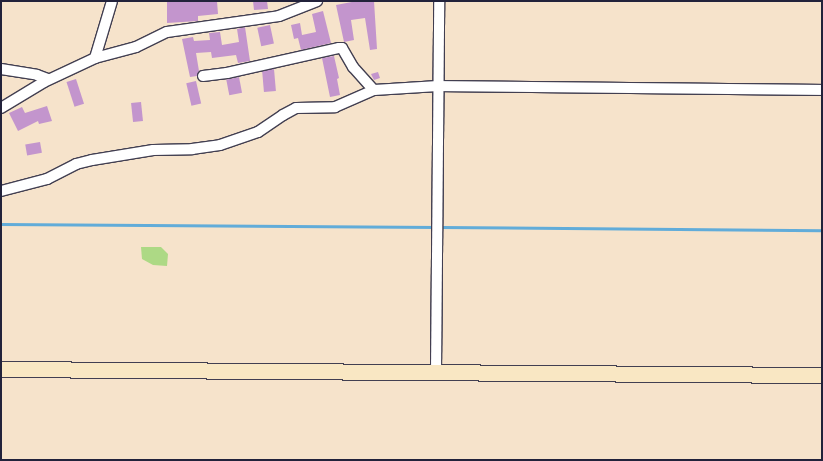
<!DOCTYPE html>
<html>
<head>
<meta charset="utf-8">
<style>
	body { margin:0 }
	#map { position:relative; width:823px; height:461px; overflow:hidden; background:#f6e3cb; font-family:"Architects Daughter",sans-serif }
	div>[style] { position:absolute }
	.green>* { inset:0; background:#add985 }
	.stream>* { height:2.5px; margin:-1.25px; padding:0 1.25px; transform-origin:1.25px; border-radius:1.25px; background:#61acd9 }
	.building>* { inset:0; background:#c395cd; transform-origin:0 0 }
	.roads { filter:drop-shadow(1px 0 #423f51) drop-shadow(-1px 0 #423f51) drop-shadow(0 1px #423f51) drop-shadow(0 -1px #423f51) }
	.street>* { height:10px; margin:-5px; padding:0 5px; transform-origin:5px; border-radius:5px; background:#fff }
	.secondary>* { height:15px; margin:-7.5px; padding:0 7.5px; transform-origin:7.5px; border-radius:7.5px; background:#f9e7c3 }
	span { translate:-50% -50%; white-space:nowrap; text-align:center; line-height:1.15; -webkit-text-stroke:4px #fdfcf7; paint-order:stroke }
	.frame { position:absolute; inset:0; border:2px solid #22223b; pointer-events:none }
</style>
</head>
<body>
<div id="map">
	<div class="green">
		<div style="clip-path:polygon(141px 247px,161px 247px,168px 254px,167px 266px,153px 265px,142px 259px)"></div>
	</div>
	<div class="stream">
		<div style="left:1px;top:224px;width:435px;rotate:0.4deg"></div>
		<div style="left:441px;top:227px;width:381px;rotate:0.5deg"></div>
	</div>
	<div class="building">
		<div style="clip-path:polygon(167px 1px,217px 1px,218px 14px,198px 16px,198px 21px,167px 23px)"></div>
		<div style="clip-path:polygon(253px 1px,267px 1px,268px 9px,254px 10px)"></div>
		<div style="clip-path:polygon(357px 1px,374px 1px,377px 49px,370px 50px,365px 18px,351px 20px,354px 40px,344px 42px,336px 5px)"></div>
		<div style="clip-path:polygon(323px 11px,331px 43px,301px 50px,298px 38px,294px 39px,291px 25px,300px 23px,302px 35px,316px 32px,312px 14px)"></div>
		<div style="left:270px;top:25px;width:19px;height:13px;rotate:78deg"></div>
		<div style="clip-path:polygon(245px 27px,250px 61px,238px 63px,236px 55px,212px 58px,211px 52px,196px 53px,199px 71px,197px 76px,190px 77px,182px 39px,193px 37px,194px 41px,210px 40px,209px 33px,220px 32px,222px 45px,239px 42px,237px 29px)"></div>
		<div style="clip-path:polygon(334px 56px,339px 78px,337px 79px,340px 95px,330px 97px,322px 58px)"></div>
		<div style="left:274px;top:69px;width:22px;height:12px;rotate:85deg"></div>
		<div style="clip-path:polygon(378px 72px,380px 78px,374px 80px,371px 74px)"></div>
		<div style="left:239px;top:77px;width:16px;height:13px;rotate:79deg"></div>
		<div style="left:76px;top:79px;width:26px;height:10px;rotate:72deg"></div>
		<div style="left:196px;top:81px;width:23px;height:10px;rotate:77deg"></div>
		<div style="left:141px;top:102px;width:19px;height:10px;rotate:84deg"></div>
		<div style="clip-path:polygon(47px 106px,52px 121px,39px 124px,38px 121px,18px 131px,9px 113px,22px 107px,25px 113px)"></div>
		<div style="left:40px;top:142px;width:11px;height:15px;rotate:80deg"></div>
	</div>
	<div class="roads">
		<div class="street">
			<div style="left:95px;top:58px;width:59px;rotate:-73.4deg"></div>
			<div style="left:1px;top:69px;width:36px;rotate:9deg"></div>
			<div style="left:37px;top:75px;width:12px;rotate:20deg"></div>
			<div style="left:203px;top:76px;width:24px;rotate:-7deg"></div>
			<div style="left:227px;top:73px;width:115px;rotate:-12.6deg"></div>
			<div style="left:339px;top:48px;width:3px"></div>
			<div style="left:342px;top:48px;width:22px;rotate:60deg"></div>
			<div style="left:353px;top:67px;width:31px;rotate:48deg"></div>
			<div style="left:1px;top:108px;width:50px;rotate:-31.2deg"></div>
			<div style="left:44px;top:82px;width:56px;rotate:-25.2deg"></div>
			<div style="left:95px;top:58px;width:42px;rotate:-15deg"></div>
			<div style="left:136px;top:47px;width:34px;rotate:-26deg"></div>
			<div style="left:167px;top:32px;width:113px;rotate:-8.1deg"></div>
			<div style="left:279px;top:16px;width:41px;rotate:-21.5deg"></div>
			<div style="left:1px;top:191px;width:48px;rotate:-14.6deg"></div>
			<div style="left:47px;top:179px;width:33px;rotate:-27deg"></div>
			<div style="left:76px;top:164px;width:16px;rotate:-14deg"></div>
			<div style="left:92px;top:160px;width:62px;rotate:-9.3deg"></div>
			<div style="left:153px;top:150px;width:39px;rotate:-1deg"></div>
			<div style="left:192px;top:149px;width:28px;rotate:-8deg"></div>
			<div style="left:220px;top:145px;width:40px;rotate:-18.9deg"></div>
			<div style="left:258px;top:132px;width:30px;rotate:-34deg"></div>
			<div style="left:283px;top:115px;width:15px;rotate:-28deg"></div>
			<div style="left:296px;top:108px;width:39px;rotate:-1deg"></div>
			<div style="left:335px;top:107px;width:43px;rotate:-23.6deg"></div>
			<div style="left:374px;top:90px;width:64px;rotate:-3.6deg"></div>
			<div style="left:438px;top:86px;width:384px;rotate:0.6deg"></div>
			<div style="left:436px;top:372px;width:371px;rotate:-89.5deg"></div>
		</div>
		<div class="secondary">
			<div style="left:1px;top:369px;width:821px;rotate:0.42deg"></div>
		</div>
	</div>
	<div class="frame"></div>
</div>
</body>
</html>
